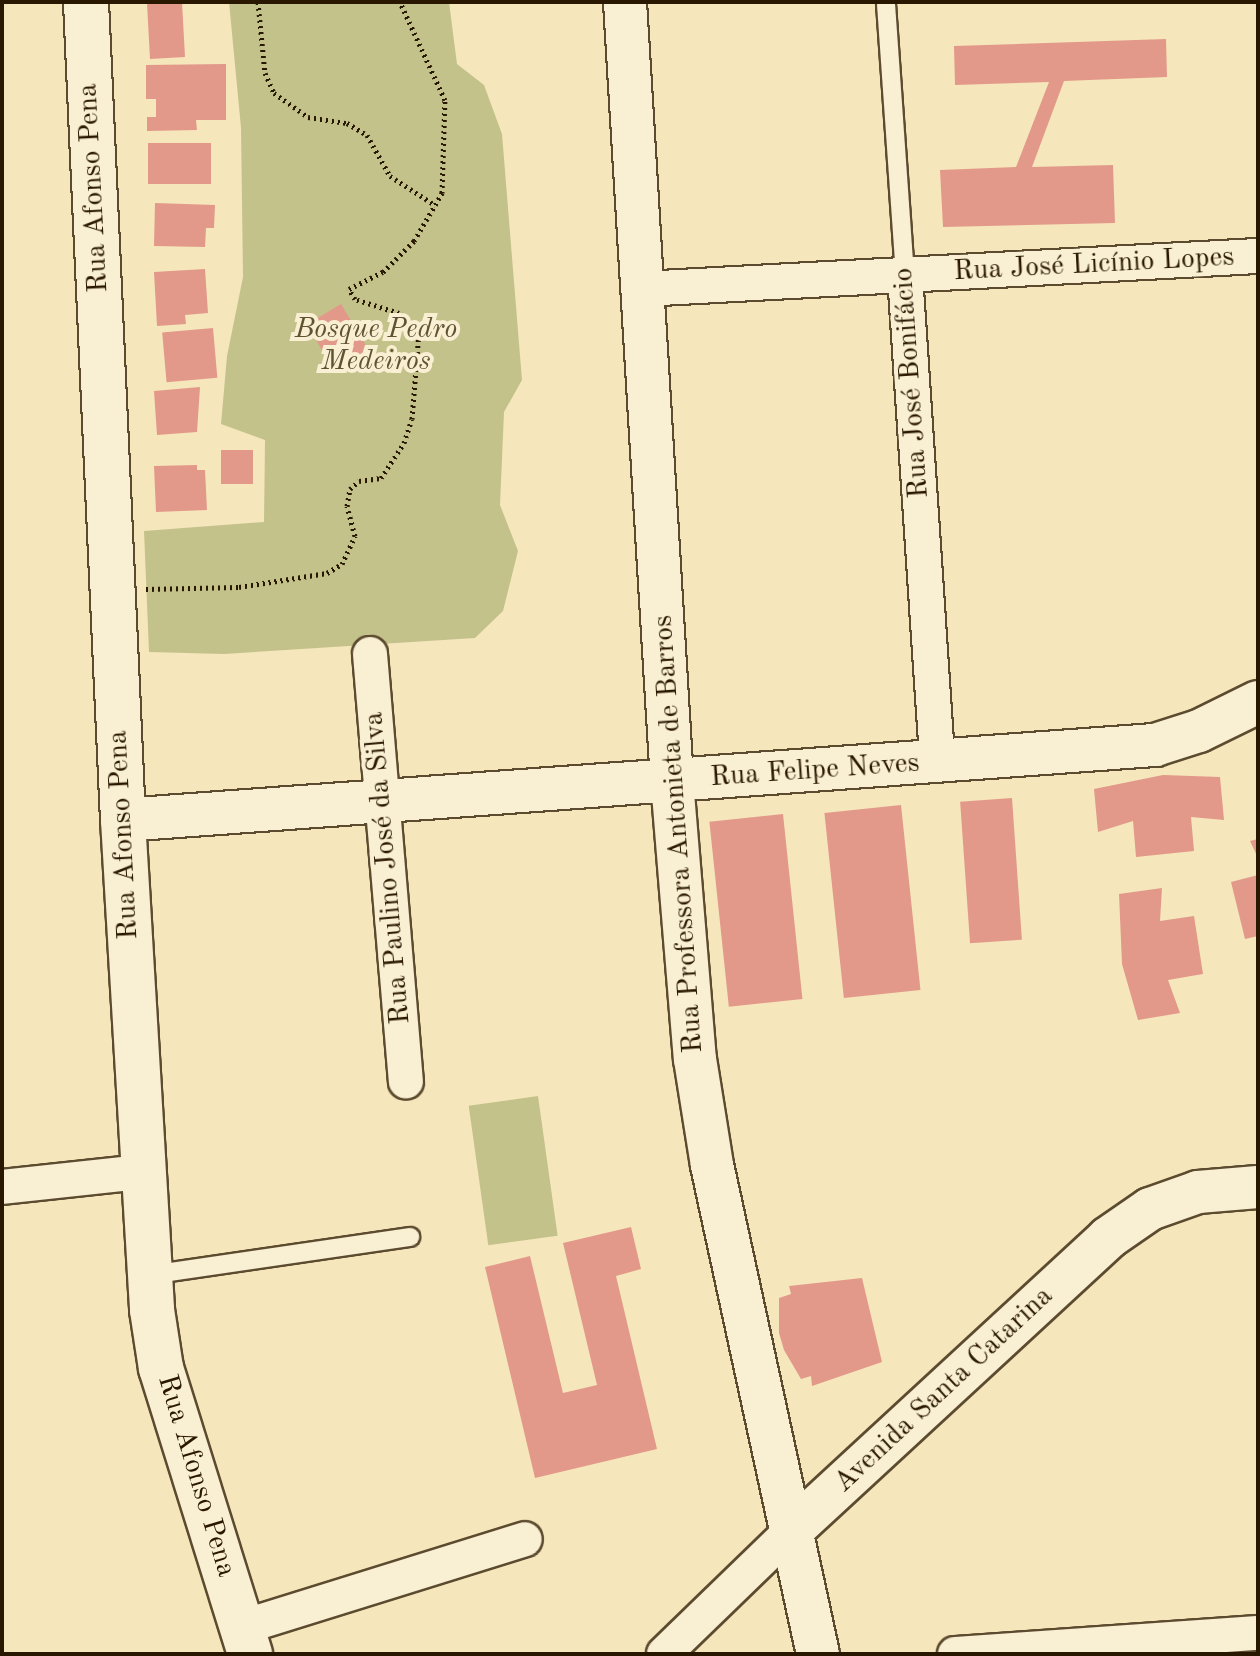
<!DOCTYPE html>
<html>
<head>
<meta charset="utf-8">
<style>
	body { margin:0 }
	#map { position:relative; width:1260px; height:1656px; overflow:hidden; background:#f6e6bb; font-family:"Old Standard TT",serif }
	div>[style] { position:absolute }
	.green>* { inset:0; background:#c4c28b; transform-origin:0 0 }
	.building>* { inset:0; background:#e2998a; transform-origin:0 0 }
	.path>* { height:5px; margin-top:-2.5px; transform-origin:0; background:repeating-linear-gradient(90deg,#291700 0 2px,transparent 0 6px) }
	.roads { filter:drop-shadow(2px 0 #5c4b2f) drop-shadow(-2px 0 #5c4b2f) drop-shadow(0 2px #5c4b2f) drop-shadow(0 -2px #5c4b2f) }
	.service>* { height:18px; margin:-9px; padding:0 9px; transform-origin:9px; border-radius:9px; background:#f9efd3 }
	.minor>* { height:34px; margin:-17px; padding:0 17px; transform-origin:17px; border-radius:17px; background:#f9efd3 }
	.tertiary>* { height:42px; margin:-21px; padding:0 21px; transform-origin:21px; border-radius:21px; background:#f9efd3 }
	.secondary>* { height:44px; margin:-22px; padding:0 22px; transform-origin:22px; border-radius:22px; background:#f9efd3 }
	span { translate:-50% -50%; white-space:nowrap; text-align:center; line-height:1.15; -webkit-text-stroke:8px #f9efd3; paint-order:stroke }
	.street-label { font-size:28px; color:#291700 }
	.park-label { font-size:28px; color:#5f5331; font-style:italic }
	.frame { position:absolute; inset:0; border:4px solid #291700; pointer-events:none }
</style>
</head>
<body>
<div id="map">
	<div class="green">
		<div style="clip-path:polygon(229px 2px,449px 2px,457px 64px,484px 85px,502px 134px,522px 380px,504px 412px,500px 505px,518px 551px,503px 611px,475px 638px,224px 654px,149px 652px,144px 531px,264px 522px,265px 440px,221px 424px,227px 356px,243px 277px,241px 128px)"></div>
		<div style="left:538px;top:1096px;width:141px;height:70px;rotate:82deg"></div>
	</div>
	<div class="building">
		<div style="clip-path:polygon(165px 2px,182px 2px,185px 57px,150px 59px,147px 3px)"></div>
		<div style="clip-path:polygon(1166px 39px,1167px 77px,1064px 81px,1032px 167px,1113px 165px,1115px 223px,943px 227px,940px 170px,1016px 167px,1049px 82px,955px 85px,954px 46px)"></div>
		<div style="clip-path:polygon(226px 64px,226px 120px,196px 120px,197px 130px,147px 131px,147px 117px,156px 117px,156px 99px,146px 99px,146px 65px)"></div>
		<div style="left:211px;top:143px;width:41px;height:63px;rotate:90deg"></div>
		<div style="clip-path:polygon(155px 203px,215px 205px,214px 228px,206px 228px,205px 247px,154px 246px)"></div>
		<div style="clip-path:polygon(205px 269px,208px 313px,185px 315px,186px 324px,157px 326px,154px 272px)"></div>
		<div style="left:341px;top:304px;width:56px;height:40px;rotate:59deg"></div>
		<div style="left:213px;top:328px;width:50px;height:51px;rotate:85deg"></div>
		<div style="clip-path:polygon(200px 387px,197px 432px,157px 435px,154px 391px)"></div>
		<div style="left:221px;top:450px;width:32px;height:34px"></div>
		<div style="clip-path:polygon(197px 465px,197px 470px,205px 470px,207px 510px,156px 512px,154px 466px)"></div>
		<div style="clip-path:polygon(1163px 775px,1220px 777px,1224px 820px,1191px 817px,1194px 851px,1136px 857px,1133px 821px,1098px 832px,1094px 789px)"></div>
		<div style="left:1012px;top:798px;width:142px;height:52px;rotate:86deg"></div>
		<div style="left:901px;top:805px;width:186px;height:77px;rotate:84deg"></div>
		<div style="left:783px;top:814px;width:186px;height:74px;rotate:84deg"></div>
		<div style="clip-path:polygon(1258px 839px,1258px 858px,1250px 841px)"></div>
		<div style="clip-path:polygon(1258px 875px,1258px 936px,1245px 939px,1231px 882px)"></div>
		<div style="clip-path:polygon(1162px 888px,1160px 921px,1194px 916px,1203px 974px,1168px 980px,1180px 1013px,1138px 1020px,1122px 964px,1119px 894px)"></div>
		<div style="clip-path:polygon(631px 1227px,641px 1269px,616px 1276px,657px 1449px,535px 1478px,485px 1267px,530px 1256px,563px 1393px,597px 1385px,563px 1243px)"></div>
		<div style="clip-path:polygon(862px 1278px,882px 1362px,812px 1386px,811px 1376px,801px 1379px,784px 1350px,779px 1333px,779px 1298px,791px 1294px,789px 1286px)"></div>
	</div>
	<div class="path">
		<div style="left:258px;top:2px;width:71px;rotate:84.4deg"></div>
		<div style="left:265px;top:73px;width:22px;rotate:66deg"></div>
		<div style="left:274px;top:93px;width:42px;rotate:35.2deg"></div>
		<div style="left:308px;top:117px;width:39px;rotate:9deg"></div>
		<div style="left:347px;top:123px;width:23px;rotate:31deg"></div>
		<div style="left:367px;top:135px;width:47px;rotate:60.7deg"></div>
		<div style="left:390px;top:176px;width:54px;rotate:32.8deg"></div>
		<div style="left:146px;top:589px;width:93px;rotate:-1.2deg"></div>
		<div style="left:239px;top:587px;width:89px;rotate:-9deg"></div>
		<div style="left:327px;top:573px;width:17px;rotate:-31deg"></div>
		<div style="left:342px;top:564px;width:31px;rotate:-65deg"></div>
		<div style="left:355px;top:536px;width:31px;rotate:-105deg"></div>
		<div style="left:347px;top:506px;width:17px;rotate:-80deg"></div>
		<div style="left:350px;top:489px;width:12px;rotate:-42deg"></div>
		<div style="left:359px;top:481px;width:22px;rotate:-8deg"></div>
		<div style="left:381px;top:478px;width:42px;rotate:-56.7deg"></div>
		<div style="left:404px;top:443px;width:25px;rotate:-72deg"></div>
		<div style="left:412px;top:419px;width:87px;rotate:-85.4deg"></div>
		<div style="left:419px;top:332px;width:28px;rotate:-136deg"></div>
		<div style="left:399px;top:313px;width:46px;rotate:-162.3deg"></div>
		<div style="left:355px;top:299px;width:12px;rotate:-121deg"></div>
		<div style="left:349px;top:289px;width:38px;rotate:-27deg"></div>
		<div style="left:383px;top:272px;width:44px;rotate:-45deg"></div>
		<div style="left:414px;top:241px;width:56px;rotate:-59.7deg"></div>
		<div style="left:442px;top:193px;width:93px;rotate:-88.2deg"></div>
		<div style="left:445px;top:100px;width:108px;rotate:-114.7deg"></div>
	</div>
	<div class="roads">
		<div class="service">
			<div style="left:886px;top:4px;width:272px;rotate:86deg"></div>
			<div style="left:149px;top:1275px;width:264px;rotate:-8.3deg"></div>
		</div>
		<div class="minor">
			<div style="left:905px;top:275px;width:489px;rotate:86.2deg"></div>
			<div style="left:642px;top:289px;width:617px;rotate:-3.07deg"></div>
			<div style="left:370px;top:654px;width:429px;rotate:85.2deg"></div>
			<div style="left:2px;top:1187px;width:140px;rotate:-6.2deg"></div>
			<div style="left:243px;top:1627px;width:295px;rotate:-17.3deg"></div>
			<div style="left:664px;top:1654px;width:178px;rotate:-44.1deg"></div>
			<div style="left:955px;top:1654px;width:304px;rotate:-4deg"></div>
		</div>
		<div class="tertiary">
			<div style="left:625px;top:2px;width:780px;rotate:86.55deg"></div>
			<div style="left:672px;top:781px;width:279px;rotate:85.3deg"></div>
			<div style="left:695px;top:1059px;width:107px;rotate:80.9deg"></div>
			<div style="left:712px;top:1165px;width:500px;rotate:77.77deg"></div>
			<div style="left:123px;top:820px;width:1035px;rotate:-4.16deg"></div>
			<div style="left:1155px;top:745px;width:46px;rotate:-17.7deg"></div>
			<div style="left:1199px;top:731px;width:66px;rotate:-26.2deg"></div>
			<div style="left:792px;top:1530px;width:430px;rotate:-42.7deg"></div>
			<div style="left:1108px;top:1238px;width:51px;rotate:-34.6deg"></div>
			<div style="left:1150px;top:1209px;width:51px;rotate:-19.5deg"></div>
			<div style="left:1198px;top:1192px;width:60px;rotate:-4.8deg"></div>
		</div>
		<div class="secondary">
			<div style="left:86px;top:2px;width:819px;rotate:87.41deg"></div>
			<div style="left:123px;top:820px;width:491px;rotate:86.6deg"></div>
			<div style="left:152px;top:1310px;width:59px;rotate:81.2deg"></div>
			<div style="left:161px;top:1368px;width:300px;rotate:72.7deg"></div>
		</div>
	</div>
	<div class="street-label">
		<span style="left:94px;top:188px;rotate:-93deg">Rua Afonso Pena</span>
		<span style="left:1094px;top:265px;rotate:-3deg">Rua José Licínio Lopes</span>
		<span style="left:912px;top:383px;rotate:-94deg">Rua José Bonifácio</span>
		<span style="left:815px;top:771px;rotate:-4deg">Rua Felipe Neves</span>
		<span style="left:679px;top:834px;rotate:-94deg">Rua Professora Antonieta de Barros</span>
		<span style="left:124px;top:835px;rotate:-93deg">Rua Afonso Pena</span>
		<span style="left:388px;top:868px;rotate:-95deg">Rua Paulino José da Silva</span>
		<span style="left:944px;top:1390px;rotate:-43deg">Avenida Santa Catarina</span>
		<span style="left:196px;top:1476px;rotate:73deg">Rua Afonso Pena</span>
	</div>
	<div class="park-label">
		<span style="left:376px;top:346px">Bosque Pedro<br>Medeiros</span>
	</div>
	<div class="frame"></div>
</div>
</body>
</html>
